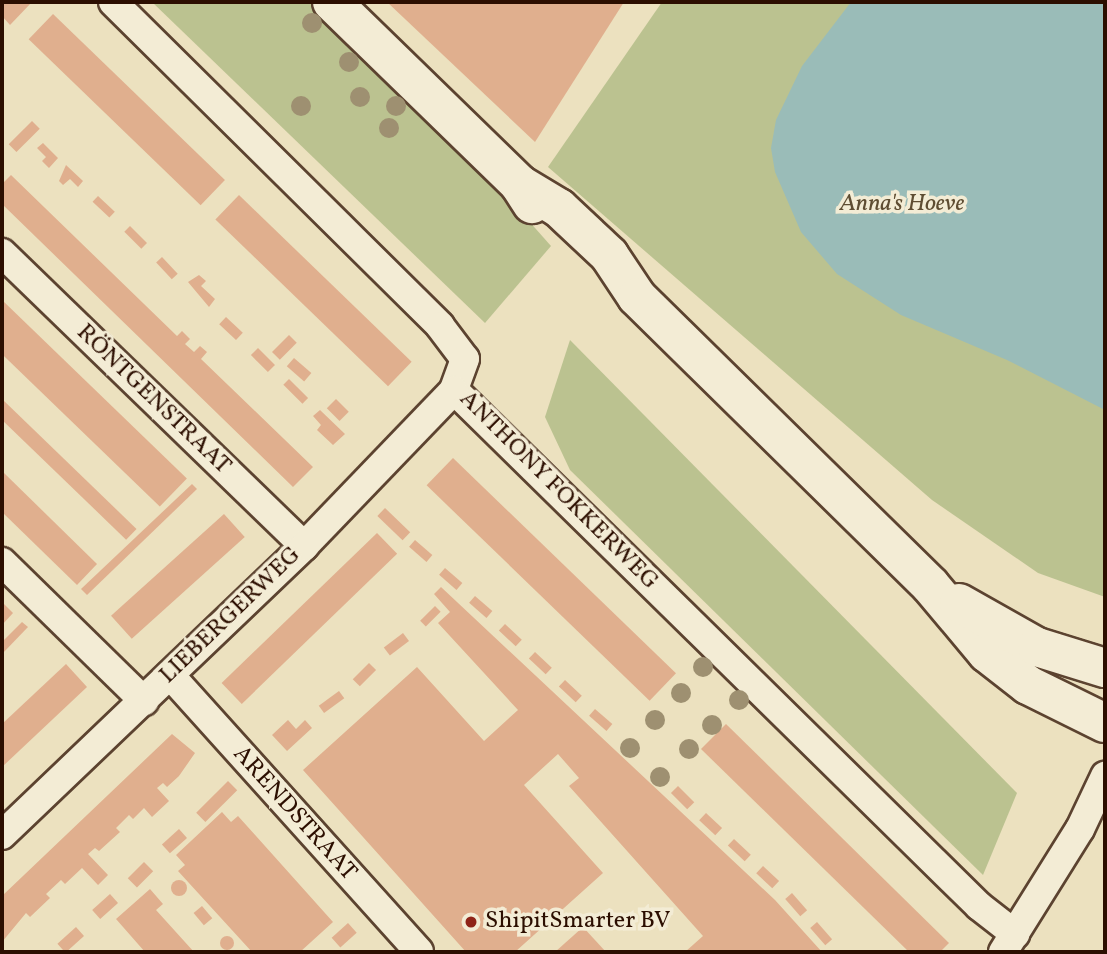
<!DOCTYPE html>
<html>
<head>
<meta charset="utf-8">
<style>
	body { margin:0 }
	#map { position:relative; width:1107px; height:954px; overflow:hidden; background:#ece1bf; font-family:Vollkorn,serif }
	div>[style] { position:absolute }
	.green>* { inset:0; background:#bbc290 }
	.water>* { inset:0; background:#9abcb8 }
	.building>* { inset:0; background:#e0af8e; transform-origin:0 0 }
	.round { border-radius:50% }
	.roads { filter:drop-shadow(2px 0 #5c4330) drop-shadow(-2px 0 #5c4330) drop-shadow(0 2px #5c4330) drop-shadow(0 -2px #5c4330) }
	.minor>* { height:28px; margin:-14px; padding:0 14px; transform-origin:14px; border-radius:14px; background:#f3ecd5 }
	.secondary>* { height:38px; margin:-19px; padding:0 19px; transform-origin:19px; border-radius:19px; background:#f3ecd5 }
	.trees>* { width:20px; height:20px; margin:-10px; border-radius:50%; background:#9e9071 }
	.dots>* { width:19px; height:19px; translate:-50% -50%; box-sizing:border-box; border:4px solid #f3ecd5; border-radius:50% }
	span { translate:-50% -50%; white-space:nowrap; text-align:center; line-height:1.15; -webkit-text-stroke:7px #f3ecd5; paint-order:stroke }
	.park-label { font-size:24px; color:#5e4d32; font-style:italic }
	.street-label { font-size:24px; color:#2c0e00 }
	.poi-label { font-size:24px; color:#2c0e00 }
	.left { translate:0 -50%; text-align:left }
	.frame { position:absolute; inset:0; border:4px solid #2c0e00; pointer-events:none }
</style>
</head>
<body>
<div id="map">
	<div class="green">
		<div style="clip-path:polygon(152px 2px,314px 2px,473px 158px,551px 246px,485px 323px)"></div>
		<div style="clip-path:polygon(662px 2px,1105px 2px,1105px 597px,1038px 573px,932px 500px,548px 167px)"></div>
		<div style="clip-path:polygon(570px 340px,1017px 793px,983px 875px,570px 470px,545px 417px)"></div>
	</div>
	<div class="water">
		<div style="clip-path:polygon(851px 2px,1105px 2px,1105px 410px,1007px 360px,901px 315px,837px 274px,801px 232px,775px 172px,771px 148px,776px 120px,802px 66px)"></div>
	</div>
	<div class="building">
		<div style="clip-path:polygon(2px 2px,32px 2px,10px 25px,2px 16px)"></div>
		<div style="clip-path:polygon(387px 2px,624px 2px,535px 142px)"></div>
		<div style="left:53px;top:14px;width:239px;height:35px;rotate:44deg"></div>
		<div style="left:32px;top:121px;width:11px;height:33px;rotate:45deg"></div>
		<div style="clip-path:polygon(43px 143px,58px 158px,49px 168px,42px 161px,46px 157px,37px 148px)"></div>
		<div style="clip-path:polygon(66px 165px,83px 181px,78px 187px,70px 179px,63px 185px,59px 181px)"></div>
		<div style="clip-path:polygon(11px 175px,177px 336px,182px 331px,190px 339px,185px 344px,194px 352px,200px 346px,207px 352px,201px 359px,313px 467px,293px 487px,2px 204px,2px 184px)"></div>
		<div style="left:239px;top:195px;width:240px;height:34px;rotate:44deg"></div>
		<div style="left:98px;top:196px;width:23px;height:8px;rotate:43deg"></div>
		<div style="left:130px;top:226px;width:24px;height:8px;rotate:45deg"></div>
		<div style="left:162px;top:257px;width:23px;height:8px;rotate:47deg"></div>
		<div style="clip-path:polygon(199px 275px,206px 281px,201px 286px,215px 299px,209px 307px,188px 282px)"></div>
		<div style="left:2px;top:300px;width:257px;height:39px;rotate:44deg"></div>
		<div style="left:226px;top:317px;width:23px;height:10px;rotate:43deg"></div>
		<div style="left:289px;top:335px;width:11px;height:24px;rotate:45deg"></div>
		<div style="left:258px;top:348px;width:24px;height:10px;rotate:45deg"></div>
		<div style="left:294px;top:358px;width:23px;height:11px;rotate:41deg"></div>
		<div style="left:289px;top:379px;width:27px;height:8px;rotate:45deg"></div>
		<div style="left:2px;top:399px;width:187px;height:15px;rotate:44deg"></div>
		<div style="left:336px;top:399px;width:18px;height:13px;rotate:45deg"></div>
		<div style="clip-path:polygon(320px 410px,345px 434px,333px 445px,317px 430px,321px 425px,313px 416px)"></div>
		<div style="left:453px;top:458px;width:310px;height:38px;rotate:44deg"></div>
		<div style="clip-path:polygon(2px 471px,97px 564px,77px 585px,2px 512px)"></div>
		<div style="clip-path:polygon(192px 484px,197px 489px,87px 595px,81px 589px)"></div>
		<div style="left:385px;top:508px;width:35px;height:11px;rotate:44deg"></div>
		<div style="left:224px;top:514px;width:31px;height:152px;rotate:48deg"></div>
		<div style="left:377px;top:533px;width:29px;height:216px;rotate:46deg"></div>
		<div style="left:415px;top:540px;width:23px;height:9px;rotate:41deg"></div>
		<div style="left:445px;top:568px;width:23px;height:9px;rotate:41deg"></div>
		<div style="clip-path:polygon(441px 587px,775px 900px,822px 952px,685px 952px,703px 936px,569px 786px,579px 778px,558px 754px,524px 785px,603px 873px,515px 952px,466px 952px,303px 770px,417px 667px,484px 741px,518px 710px,438px 623px,450px 612px,434px 594px)"></div>
		<div style="left:475px;top:596px;width:23px;height:9px;rotate:41deg"></div>
		<div style="clip-path:polygon(2px 602px,13px 613px,2px 625px)"></div>
		<div style="left:435px;top:606px;width:8px;height:21px;rotate:45deg"></div>
		<div style="clip-path:polygon(22px 622px,28px 627px,2px 654px,2px 642px)"></div>
		<div style="left:505px;top:624px;width:23px;height:9px;rotate:43deg"></div>
		<div style="left:403px;top:633px;width:10px;height:24px;rotate:53deg"></div>
		<div style="left:535px;top:652px;width:23px;height:9px;rotate:43deg"></div>
		<div style="left:369px;top:663px;width:10px;height:23px;rotate:45deg"></div>
		<div style="clip-path:polygon(66px 664px,87px 687px,2px 767px,2px 724px)"></div>
		<div style="left:565px;top:680px;width:23px;height:9px;rotate:43deg"></div>
		<div style="left:339px;top:691px;width:9px;height:25px;rotate:54deg"></div>
		<div style="left:595px;top:709px;width:23px;height:9px;rotate:41deg"></div>
		<div style="clip-path:polygon(288px 720px,296px 729px,305px 720px,312px 728px,287px 751px,272px 735px)"></div>
		<div style="clip-path:polygon(726px 724px,949px 943px,940px 952px,909px 952px,701px 749px)"></div>
		<div style="clip-path:polygon(172px 734px,195px 753px,179px 776px,167px 787px,163px 783px,157px 788px,169px 801px,152px 817px,144px 808px,133px 819px,129px 815px,116px 828px,120px 832px,99px 851px,95px 848px,88px 854px,108px 875px,98px 885px,82px 868px,65px 884px,61px 880px,46px 894px,50px 898px,30px 917px,26px 913px,2px 942px,2px 896px)"></div>
		<div style="left:228px;top:781px;width:13px;height:45px;rotate:45deg"></div>
		<div style="left:678px;top:786px;width:23px;height:10px;rotate:45deg"></div>
		<div style="clip-path:polygon(222px 812px,231px 822px,238px 816px,333px 922px,300px 952px,252px 952px,178px 871px,185px 865px,176px 855px)"></div>
		<div style="left:706px;top:813px;width:22px;height:10px;rotate:43deg"></div>
		<div style="left:179px;top:829px;width:12px;height:23px;rotate:48deg"></div>
		<div style="left:734px;top:839px;width:23px;height:9px;rotate:43deg"></div>
		<div style="left:144px;top:862px;width:13px;height:23px;rotate:45deg"></div>
		<div style="left:763px;top:866px;width:22px;height:10px;rotate:43deg"></div>
		<div class="round" style="left:171px;top:880px;width:16px;height:16px"></div>
		<div style="clip-path:polygon(150px 889px,163px 904px,156px 910px,194px 952px,145px 952px,116px 919px)"></div>
		<div style="left:792px;top:893px;width:23px;height:9px;rotate:49deg"></div>
		<div style="left:110px;top:894px;width:12px;height:24px;rotate:48deg"></div>
		<div style="left:202px;top:906px;width:16px;height:11px;rotate:50deg"></div>
		<div style="left:817px;top:922px;width:23px;height:9px;rotate:49deg"></div>
		<div style="left:348px;top:923px;width:13px;height:22px;rotate:48deg"></div>
		<div style="left:76px;top:927px;width:12px;height:25px;rotate:48deg"></div>
		<div style="clip-path:polygon(583px 927px,606px 952px,555px 952px)"></div>
		<div class="round" style="left:220px;top:936px;width:14px;height:14px"></div>
	</div>
	<div class="roads">
		<div class="minor">
			<div style="left:113px;top:2px;width:460px;rotate:44.7deg"></div>
			<div style="left:440px;top:326px;width:41px;rotate:52.9deg"></div>
			<div style="left:465px;top:359px;width:33px;rotate:110deg"></div>
			<div style="left:454px;top:390px;width:736px;rotate:44.5deg"></div>
			<div style="left:979px;top:906px;width:46px;rotate:37.9deg"></div>
			<div style="left:2px;top:253px;width:421px;rotate:44.1deg"></div>
			<div style="left:2px;top:562px;width:199px;rotate:44.4deg"></div>
			<div style="left:170px;top:675px;width:372px;rotate:48deg"></div>
			<div style="left:2px;top:835px;width:418px;rotate:-43.7deg"></div>
			<div style="left:304px;top:546px;width:216px;rotate:-46.1deg"></div>
			<div style="left:1003px;top:952px;width:145px;rotate:-58deg"></div>
			<div style="left:1080px;top:829px;width:59px;rotate:-64.7deg"></div>
		</div>
		<div class="secondary">
			<div style="left:332px;top:2px;width:261px;rotate:44.2deg"></div>
			<div style="left:519px;top:184px;width:24px;rotate:57deg"></div>
			<div style="left:519px;top:184px;width:47px;rotate:31deg"></div>
			<div style="left:559px;top:208px;width:69px;rotate:43.2deg"></div>
			<div style="left:609px;top:255px;width:50px;rotate:56.3deg"></div>
			<div style="left:637px;top:297px;width:411px;rotate:44.5deg"></div>
			<div style="left:930px;top:585px;width:89px;rotate:50deg"></div>
			<div style="left:987px;top:653px;width:52px;rotate:38deg"></div>
			<div style="left:1028px;top:685px;width:86px;rotate:26.3deg"></div>
			<div style="left:959px;top:603px;width:90px;rotate:29.4deg"></div>
			<div style="left:1037px;top:647px;width:71px;rotate:17.2deg"></div>
		</div>
	</div>
	<div class="trees">
		<div style="left:312px;top:23px"></div>
		<div style="left:349px;top:62px"></div>
		<div style="left:360px;top:97px"></div>
		<div style="left:301px;top:106px"></div>
		<div style="left:396px;top:106px"></div>
		<div style="left:389px;top:128px"></div>
		<div style="left:703px;top:667px"></div>
		<div style="left:681px;top:693px"></div>
		<div style="left:739px;top:700px"></div>
		<div style="left:655px;top:720px"></div>
		<div style="left:712px;top:725px"></div>
		<div style="left:630px;top:748px"></div>
		<div style="left:689px;top:749px"></div>
		<div style="left:660px;top:777px"></div>
	</div>
	<div class="dots">
		<div style="left:471px;top:922px;background:#8f2418"></div>
	</div>
	<div class="park-label">
		<span style="left:902px;top:205px">Anna's Hoeve</span>
	</div>
	<div class="street-label">
		<span style="left:153px;top:400px;rotate:44deg">RÖNTGENSTRAAT</span>
		<span style="left:558px;top:491px;rotate:45deg">ANTHONY FOKKERWEG</span>
		<span style="left:231px;top:616px;rotate:-44deg">LIEBERGERWEG</span>
		<span style="left:294px;top:814px;rotate:48deg">ARENDSTRAAT</span>
	</div>
	<div class="poi-label">
		<span class="left" style="left:485px;top:922px">ShipitSmarter BV</span>
	</div>
	<div class="frame"></div>
</div>
</body>
</html>
